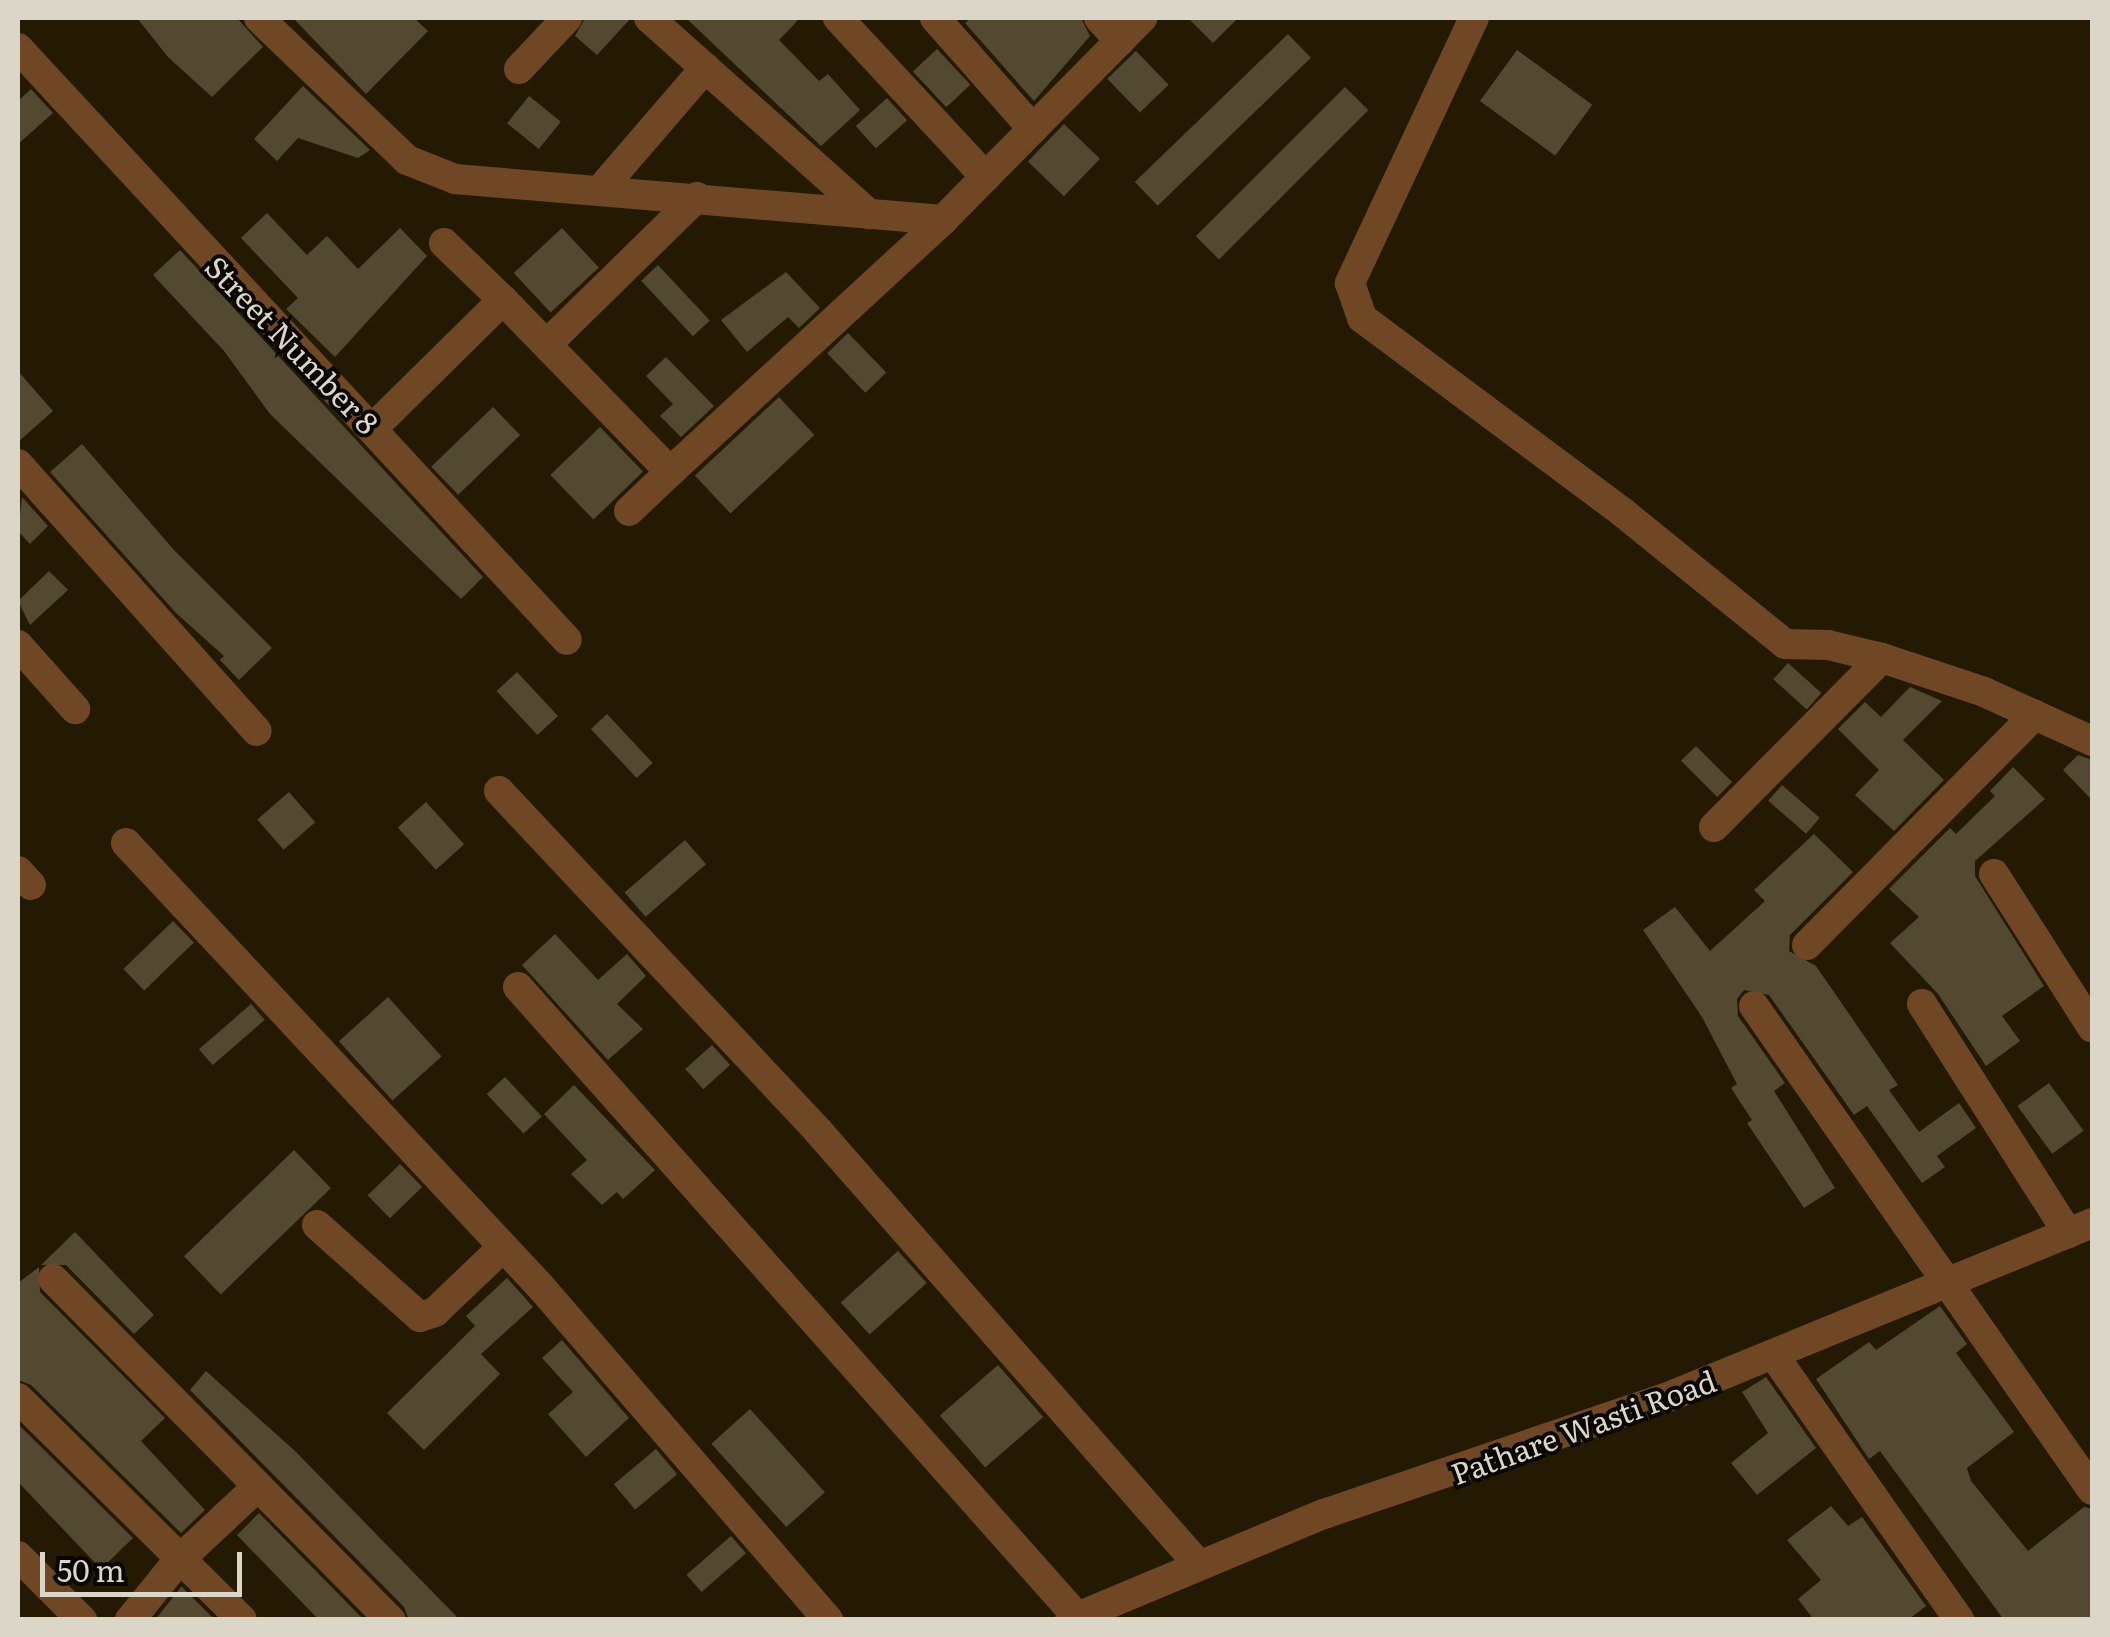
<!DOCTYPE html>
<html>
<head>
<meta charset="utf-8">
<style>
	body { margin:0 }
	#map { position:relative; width:2110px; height:1637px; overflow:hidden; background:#241a03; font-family:Literata,serif }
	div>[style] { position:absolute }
	.building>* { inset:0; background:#534830; transform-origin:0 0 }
	.minor>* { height:30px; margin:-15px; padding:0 15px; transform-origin:15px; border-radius:15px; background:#704724 }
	span { translate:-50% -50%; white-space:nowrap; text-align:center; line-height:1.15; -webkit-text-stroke:8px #090601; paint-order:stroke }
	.street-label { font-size:30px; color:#dcd6c8 }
	.frame { position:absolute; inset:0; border:20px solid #dcd6c8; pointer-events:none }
	.scale { position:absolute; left:40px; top:1552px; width:202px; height:45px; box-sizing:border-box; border:5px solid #dcd6c8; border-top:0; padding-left:12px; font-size:30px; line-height:35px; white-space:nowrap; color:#dcd6c8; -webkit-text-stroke:8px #090601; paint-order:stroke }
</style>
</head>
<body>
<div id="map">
	<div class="building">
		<div style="clip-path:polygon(137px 18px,237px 18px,263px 47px,212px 97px,168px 57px)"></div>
		<div style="clip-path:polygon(293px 18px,414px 18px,428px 31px,366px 94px)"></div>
		<div style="clip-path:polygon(585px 18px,631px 18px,597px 55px,575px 36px)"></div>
		<div style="clip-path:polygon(686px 18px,800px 18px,779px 40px,819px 81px,828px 74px,860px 110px,821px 146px)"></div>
		<div style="clip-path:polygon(971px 18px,1081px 18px,1090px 36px,1034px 101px,965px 23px)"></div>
		<div style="clip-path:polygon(1188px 18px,1238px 18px,1213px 43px)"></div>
		<div style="left:1288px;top:34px;width:33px;height:213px;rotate:46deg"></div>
		<div style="left:937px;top:49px;width:49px;height:33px;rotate:47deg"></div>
		<div style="left:1517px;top:50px;width:93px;height:63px;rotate:36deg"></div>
		<div style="left:1136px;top:51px;width:47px;height:40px;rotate:46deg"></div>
		<div style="clip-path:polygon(303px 86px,370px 150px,358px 158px,298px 138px,277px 161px,254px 139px)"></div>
		<div style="left:1345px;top:87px;width:33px;height:211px;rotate:45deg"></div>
		<div style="clip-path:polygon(31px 89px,53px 113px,18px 144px,18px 101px)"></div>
		<div style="left:529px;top:96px;width:41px;height:35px;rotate:39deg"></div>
		<div style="left:887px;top:98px;width:30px;height:42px;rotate:48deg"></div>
		<div style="left:1064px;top:124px;width:50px;height:52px;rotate:44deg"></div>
		<div style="clip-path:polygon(267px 213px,307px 255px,327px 236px,358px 269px,400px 228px,427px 256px,335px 357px,286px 309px,298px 298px,241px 238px)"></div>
		<div style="left:562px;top:228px;width:54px;height:66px;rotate:47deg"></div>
		<div style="clip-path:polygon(180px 250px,483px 577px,461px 599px,270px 414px,224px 351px,153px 275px)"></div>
		<div style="left:658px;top:265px;width:76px;height:23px;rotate:47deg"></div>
		<div style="clip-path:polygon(786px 272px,820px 308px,799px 328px,788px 317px,747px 352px,721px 320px)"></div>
		<div style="left:848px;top:333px;width:55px;height:29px;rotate:46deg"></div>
		<div style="clip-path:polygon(666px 357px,714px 406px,681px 437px,660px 416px,673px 404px,646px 376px)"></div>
		<div style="clip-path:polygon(18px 371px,53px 411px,18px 442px)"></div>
		<div style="left:779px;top:397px;width:52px;height:115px;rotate:47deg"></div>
		<div style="left:493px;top:407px;width:39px;height:86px;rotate:46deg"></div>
		<div style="left:600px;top:427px;width:62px;height:69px;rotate:46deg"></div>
		<div style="clip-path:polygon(82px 444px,174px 550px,272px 648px,239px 680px,220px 660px,224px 656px,176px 613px,50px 472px)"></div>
		<div style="clip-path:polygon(22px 497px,48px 526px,30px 544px,18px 531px)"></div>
		<div style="clip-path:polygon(49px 571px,68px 590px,30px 625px,18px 601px)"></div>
		<div style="left:1788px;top:663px;width:45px;height:22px;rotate:42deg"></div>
		<div style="left:517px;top:672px;width:60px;height:28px;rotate:47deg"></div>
		<div style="clip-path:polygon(1910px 687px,1942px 701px,1903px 740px,1944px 780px,1894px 831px,1855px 795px,1879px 770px,1838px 729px,1865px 702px,1881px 717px)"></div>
		<div style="left:607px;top:714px;width:67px;height:22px;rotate:47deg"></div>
		<div style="left:1696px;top:746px;width:51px;height:21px;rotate:45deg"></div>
		<div style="clip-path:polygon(2078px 755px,2092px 760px,2092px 800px,2063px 770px)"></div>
		<div style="clip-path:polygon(2013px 767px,2045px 799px,1975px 861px,1975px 876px,2044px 986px,2002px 1016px,2020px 1041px,1986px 1066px,1938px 994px,1890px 943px,1919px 917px,1889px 889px,1950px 828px,1956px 834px,1995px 796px,1990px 791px)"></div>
		<div style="left:1782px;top:785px;width:50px;height:21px;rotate:41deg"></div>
		<div style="left:289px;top:792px;width:40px;height:42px;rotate:49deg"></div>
		<div style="left:426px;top:802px;width:57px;height:38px;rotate:48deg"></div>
		<div style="clip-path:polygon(1814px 834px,1853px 872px,1790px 935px,1789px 951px,1816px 966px,1898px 1085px,1889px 1090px,1919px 1132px,1959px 1103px,1976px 1128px,1937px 1156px,1945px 1167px,1922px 1183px,1867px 1106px,1854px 1115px,1769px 995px,1744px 990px,1737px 999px,1738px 1016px,1785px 1083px,1774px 1091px,1835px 1188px,1804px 1208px,1747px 1123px,1752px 1120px,1731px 1088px,1737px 1084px,1702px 1017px,1643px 930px,1675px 907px,1710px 951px,1765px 901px,1754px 890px)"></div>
		<div style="left:685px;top:840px;width:32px;height:80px;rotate:49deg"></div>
		<div style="left:173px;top:921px;width:30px;height:69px;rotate:46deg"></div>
		<div style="clip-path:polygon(555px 934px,598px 980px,627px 954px,646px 976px,617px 1004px,643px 1029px,608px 1060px,522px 965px)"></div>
		<div style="left:388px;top:997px;width:80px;height:66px;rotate:48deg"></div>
		<div style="left:251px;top:1004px;width:21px;height:69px;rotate:49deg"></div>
		<div style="left:712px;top:1045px;width:27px;height:36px;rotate:48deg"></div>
		<div style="left:505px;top:1077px;width:54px;height:25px;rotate:47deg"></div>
		<div style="left:2049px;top:1083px;width:59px;height:39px;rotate:54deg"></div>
		<div style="clip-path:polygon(574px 1085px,655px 1170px,623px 1199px,617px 1192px,602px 1205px,571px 1174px,587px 1160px,544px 1114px)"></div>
		<div style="left:294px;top:1150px;width:53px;height:153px;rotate:46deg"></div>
		<div style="left:400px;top:1164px;width:32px;height:45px;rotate:46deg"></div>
		<div style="clip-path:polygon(75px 1232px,154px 1315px,134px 1334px,66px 1265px,41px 1265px)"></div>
		<div style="left:898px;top:1251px;width:43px;height:77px;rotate:48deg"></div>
		<div style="clip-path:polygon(39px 1267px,40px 1292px,165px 1418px,141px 1441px,205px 1510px,181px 1533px,31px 1385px,18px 1380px,18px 1283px)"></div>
		<div style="clip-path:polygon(507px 1278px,533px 1307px,481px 1354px,500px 1374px,424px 1450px,387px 1413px,475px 1326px,466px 1316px)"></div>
		<div style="clip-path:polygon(1940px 1306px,1967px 1344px,1956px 1353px,2014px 1432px,1967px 1468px,1971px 1481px,2028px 1551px,2084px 1507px,2092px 1509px,2092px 1620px,2004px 1620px,1880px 1451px,1869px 1459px,1816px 1379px,1869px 1342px,1876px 1350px)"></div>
		<div style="clip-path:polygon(562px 1340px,629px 1418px,586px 1457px,548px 1414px,573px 1392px,542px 1358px)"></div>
		<div style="left:998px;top:1365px;width:69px;height:77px;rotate:49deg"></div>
		<div style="clip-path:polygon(206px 1371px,295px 1451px,460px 1620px,409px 1620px,404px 1607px,190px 1390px)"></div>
		<div style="clip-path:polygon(1766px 1377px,1816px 1448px,1757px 1495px,1731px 1463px,1768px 1433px,1742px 1392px)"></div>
		<div style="left:750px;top:1409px;width:112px;height:52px;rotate:48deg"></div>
		<div style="clip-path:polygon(18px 1424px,133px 1538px,101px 1569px,18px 1482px)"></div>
		<div style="left:656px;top:1449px;width:33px;height:55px;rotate:50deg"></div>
		<div style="clip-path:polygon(1831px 1506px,1848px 1526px,1862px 1517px,1926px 1606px,1908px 1620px,1814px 1620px,1798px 1599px,1821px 1580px,1787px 1540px)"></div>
		<div style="clip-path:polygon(259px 1513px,364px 1620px,319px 1620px,237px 1535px)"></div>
		<div style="left:731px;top:1536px;width:23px;height:59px;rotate:49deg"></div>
		<div style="clip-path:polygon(181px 1587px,182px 1587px,215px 1620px,155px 1620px)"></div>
	</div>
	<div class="minor">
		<div style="left:259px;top:18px;width:205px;rotate:43.8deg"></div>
		<div style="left:407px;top:160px;width:52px;rotate:21.6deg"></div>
		<div style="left:455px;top:179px;width:490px;rotate:4.8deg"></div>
		<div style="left:943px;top:220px;width:284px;rotate:-45.4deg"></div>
		<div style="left:649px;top:18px;width:295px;rotate:41.7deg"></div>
		<div style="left:838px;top:18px;width:217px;rotate:47.1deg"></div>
		<div style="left:935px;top:18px;width:148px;rotate:48.6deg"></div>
		<div style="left:1099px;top:18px;width:31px;rotate:48deg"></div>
		<div style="left:1474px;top:18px;width:293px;rotate:115.1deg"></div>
		<div style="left:1350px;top:283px;width:37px;rotate:71deg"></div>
		<div style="left:1362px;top:318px;width:323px;rotate:36.7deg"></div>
		<div style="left:1621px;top:511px;width:211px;rotate:39deg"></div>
		<div style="left:1785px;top:644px;width:43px;rotate:1.3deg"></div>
		<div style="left:1828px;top:645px;width:56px;rotate:13.5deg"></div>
		<div style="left:1882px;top:658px;width:108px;rotate:18.4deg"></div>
		<div style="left:1984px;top:692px;width:119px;rotate:24.4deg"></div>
		<div style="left:18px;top:48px;width:807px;rotate:47.16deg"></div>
		<div style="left:519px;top:69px;width:70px;rotate:-46.7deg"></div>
		<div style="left:601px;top:189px;width:160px;rotate:-49.3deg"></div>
		<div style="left:444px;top:243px;width:82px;rotate:44deg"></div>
		<div style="left:547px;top:344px;width:210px;rotate:-44.4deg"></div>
		<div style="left:374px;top:427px;width:181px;rotate:-44.6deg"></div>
		<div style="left:503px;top:300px;width:240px;rotate:45.8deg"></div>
		<div style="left:670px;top:472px;width:372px;rotate:-42.7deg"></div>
		<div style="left:18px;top:464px;width:358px;rotate:48.2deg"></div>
		<div style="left:629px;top:511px;width:57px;rotate:-43.6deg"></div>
		<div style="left:18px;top:645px;width:86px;rotate:48.3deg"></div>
		<div style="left:499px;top:791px;width:466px;rotate:46.8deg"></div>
		<div style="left:818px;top:1131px;width:576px;rotate:48.73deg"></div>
		<div style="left:1714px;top:827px;width:238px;rotate:-45.2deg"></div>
		<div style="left:126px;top:843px;width:606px;rotate:46.94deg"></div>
		<div style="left:540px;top:1286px;width:441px;rotate:49.2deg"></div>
		<div style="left:18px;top:871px;width:19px;rotate:47deg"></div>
		<div style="left:1994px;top:874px;width:182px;rotate:57.4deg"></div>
		<div style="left:1807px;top:945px;width:324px;rotate:-45.3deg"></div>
		<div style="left:518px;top:987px;width:846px;rotate:48.4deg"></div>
		<div style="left:1922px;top:1004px;width:272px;rotate:57.5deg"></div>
		<div style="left:1754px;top:1006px;width:590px;rotate:55.07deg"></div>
		<div style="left:317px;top:1225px;width:138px;rotate:41.8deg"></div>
		<div style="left:420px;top:1317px;width:16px;rotate:-18deg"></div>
		<div style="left:435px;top:1312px;width:94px;rotate:-43.7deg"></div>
		<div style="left:53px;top:1279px;width:480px;rotate:45.3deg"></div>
		<div style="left:1773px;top:1354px;width:325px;rotate:55deg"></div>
		<div style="left:18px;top:1398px;width:315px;rotate:44.7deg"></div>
		<div style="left:18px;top:1556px;width:91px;rotate:45deg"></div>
		<div style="left:130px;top:1620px;width:76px;rotate:-50.9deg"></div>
		<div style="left:178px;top:1561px;width:105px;rotate:-43.1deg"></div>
		<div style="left:1070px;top:1620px;width:275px;rotate:-22.7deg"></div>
		<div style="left:1324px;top:1514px;width:369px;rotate:-18.8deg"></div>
		<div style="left:1673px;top:1395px;width:453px;rotate:-22.3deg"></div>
	</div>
	<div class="street-label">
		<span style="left:293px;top:344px;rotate:46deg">Street Number 8</span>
		<span style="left:1583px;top:1426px;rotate:-20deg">Pathare Wasti Road</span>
	</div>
	<div class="frame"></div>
	<div class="scale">50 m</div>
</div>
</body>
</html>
